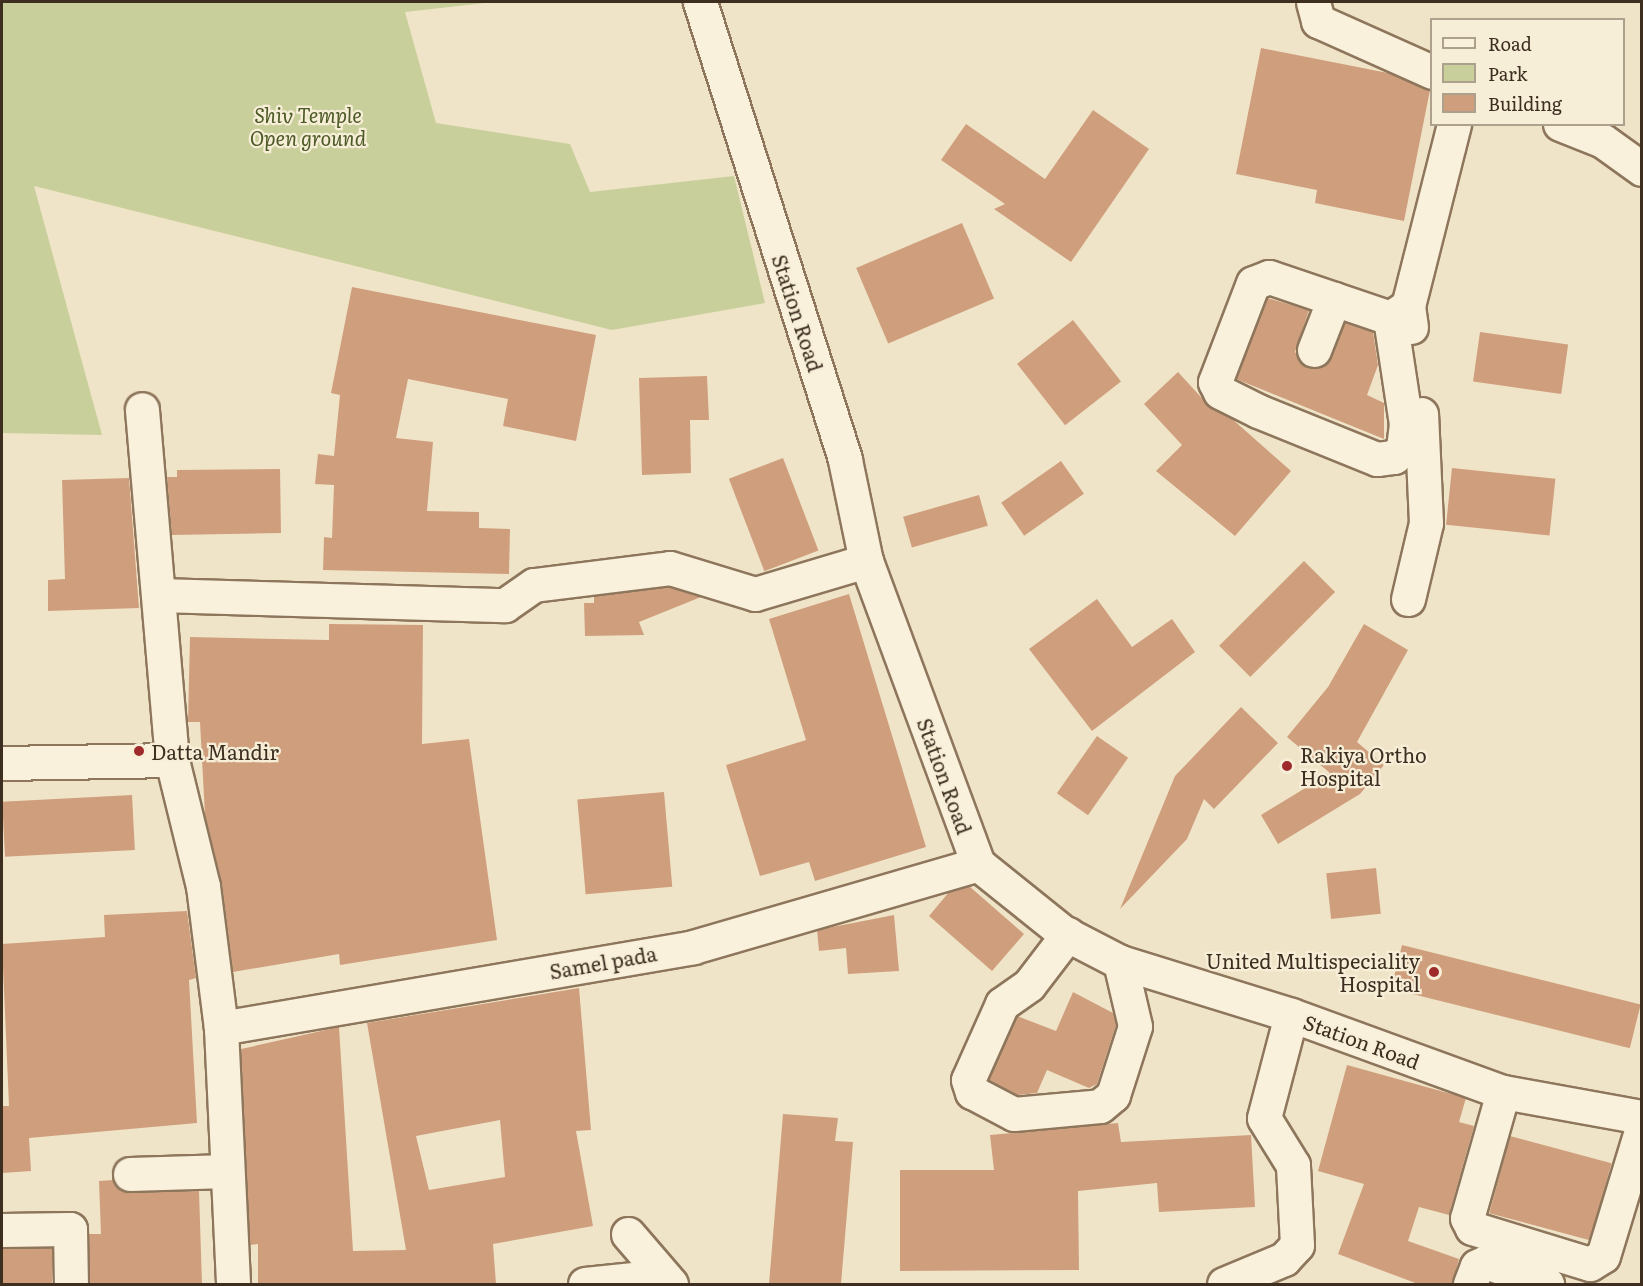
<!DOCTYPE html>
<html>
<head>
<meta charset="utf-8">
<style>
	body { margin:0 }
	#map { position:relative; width:1643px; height:1286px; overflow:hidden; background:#f0e4c8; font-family:Literata,serif }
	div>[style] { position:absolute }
	.green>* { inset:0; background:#c9cf9b }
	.building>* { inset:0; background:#cf9f7d; transform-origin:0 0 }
	.roads { filter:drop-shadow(2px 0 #8d765c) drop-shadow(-2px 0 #8d765c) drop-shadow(0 2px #8d765c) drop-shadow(0 -2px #8d765c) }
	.street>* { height:33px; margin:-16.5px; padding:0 16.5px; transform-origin:16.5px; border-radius:16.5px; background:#faf1dc }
	.secondary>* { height:33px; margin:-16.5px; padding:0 16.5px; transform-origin:16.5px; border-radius:16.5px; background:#faf1dc }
	.dots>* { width:16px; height:16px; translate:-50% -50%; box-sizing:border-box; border:3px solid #f7eed8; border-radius:50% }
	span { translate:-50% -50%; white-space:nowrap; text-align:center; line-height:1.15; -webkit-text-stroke:4.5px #f7eed8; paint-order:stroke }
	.park-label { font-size:20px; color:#4d5a26; font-style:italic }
	.street-label { font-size:20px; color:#3d2e20 }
	.poi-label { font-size:20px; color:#3d2e20 }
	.left { translate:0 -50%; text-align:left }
	.right { translate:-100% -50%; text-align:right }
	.frame { position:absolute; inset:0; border:3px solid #3d2e20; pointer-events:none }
	.legend { position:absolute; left:1430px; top:18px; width:195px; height:108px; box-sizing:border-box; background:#f7eed8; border:2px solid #ada18e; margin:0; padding:8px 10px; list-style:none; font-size:18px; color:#3d2e20 }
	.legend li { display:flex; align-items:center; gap:12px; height:30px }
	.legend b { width:30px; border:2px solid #ada18e }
</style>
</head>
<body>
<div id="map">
	<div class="green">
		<div style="clip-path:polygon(2px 2px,494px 2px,405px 12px,436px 123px,570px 144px,590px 192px,734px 176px,765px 303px,612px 330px,34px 186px,102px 435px,2px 433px)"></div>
	</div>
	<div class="building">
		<div style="clip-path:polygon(1261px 48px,1388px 73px,1430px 90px,1404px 221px,1315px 203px,1317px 190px,1236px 174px)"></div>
		<div style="clip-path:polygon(1093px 110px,1149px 149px,1071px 262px,994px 209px,1005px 204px,941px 160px,966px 124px,1045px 179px)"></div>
		<div style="left:962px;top:223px;width:82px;height:115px;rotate:67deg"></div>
		<div style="clip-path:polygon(352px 287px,596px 335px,576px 441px,503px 426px,508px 399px,408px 379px,396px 438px,433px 442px,427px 511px,479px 512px,479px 528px,510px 529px,509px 574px,323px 570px,324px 537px,332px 538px,334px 485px,315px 484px,318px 454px,334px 456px,340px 395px,331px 393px)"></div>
		<div style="clip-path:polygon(1267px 298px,1309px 310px,1295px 352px,1308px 368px,1326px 364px,1345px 323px,1373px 332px,1378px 365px,1367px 395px,1384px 403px,1384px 439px,1236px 379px)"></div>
		<div style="left:1073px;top:320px;width:78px;height:71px;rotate:52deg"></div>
		<div style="left:1480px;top:332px;width:89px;height:50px;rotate:8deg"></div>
		<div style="clip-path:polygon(1178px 372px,1211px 408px,1231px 418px,1291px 471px,1235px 536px,1156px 471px,1182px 445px,1144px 404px)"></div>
		<div style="clip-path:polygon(707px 376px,709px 420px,690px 420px,691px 473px,642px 475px,639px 378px)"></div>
		<div style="left:783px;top:458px;width:99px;height:58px;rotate:69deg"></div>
		<div style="left:1061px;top:461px;width:40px;height:73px;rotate:55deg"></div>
		<div style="left:1452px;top:468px;width:104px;height:57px;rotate:6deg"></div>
		<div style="clip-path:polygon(280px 469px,281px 533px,172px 535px,167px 477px,177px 477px,177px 470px)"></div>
		<div style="clip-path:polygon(129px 478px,139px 608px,48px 611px,48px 580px,65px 579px,62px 480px)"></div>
		<div style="left:979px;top:495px;width:32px;height:79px;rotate:74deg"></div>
		<div style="left:1304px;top:561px;width:44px;height:120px;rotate:45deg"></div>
		<div style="clip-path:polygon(668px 587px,701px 597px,639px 622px,644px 635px,585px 636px,584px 603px,594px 603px,594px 596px)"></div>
		<div style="clip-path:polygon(849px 594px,926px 847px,815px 881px,809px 862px,760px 876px,726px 765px,806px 740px,769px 619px)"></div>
		<div style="clip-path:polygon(1097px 599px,1132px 647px,1172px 619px,1195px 652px,1092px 731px,1029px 649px)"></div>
		<div style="clip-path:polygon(329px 624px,423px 625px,422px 744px,469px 739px,497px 940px,340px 965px,339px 954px,233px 972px,222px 884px,205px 815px,200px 722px,188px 722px,190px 637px,329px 640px)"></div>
		<div style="clip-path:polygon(1364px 624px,1408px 650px,1357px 742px,1384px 765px,1360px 794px,1278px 844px,1261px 815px,1330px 773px,1287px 737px,1328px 687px)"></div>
		<div style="clip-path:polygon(1241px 707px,1278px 743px,1214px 809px,1204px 799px,1187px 839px,1120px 909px,1175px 776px)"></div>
		<div style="left:1097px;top:736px;width:38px;height:70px;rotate:35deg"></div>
		<div style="left:664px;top:792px;width:95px;height:87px;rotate:85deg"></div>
		<div style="left:132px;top:795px;width:55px;height:130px;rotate:87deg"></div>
		<div style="left:1376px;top:868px;width:46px;height:50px;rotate:84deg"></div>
		<div style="clip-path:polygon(969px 886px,1024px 934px,992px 971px,929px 916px,949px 892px)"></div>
		<div style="clip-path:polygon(187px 911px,196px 978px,189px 980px,197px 1123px,29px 1138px,31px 1171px,2px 1173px,2px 1106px,9px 1106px,2px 944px,105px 937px,104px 915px)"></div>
		<div style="clip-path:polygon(894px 915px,899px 971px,848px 974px,846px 948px,819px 951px,817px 930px)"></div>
		<div style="left:1402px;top:945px;width:246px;height:45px;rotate:14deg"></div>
		<div style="clip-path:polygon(evenodd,579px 988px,591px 1130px,576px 1131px,593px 1226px,493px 1244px,496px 1284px,258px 1284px,258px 1244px,250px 1245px,241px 1049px,339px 1027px,353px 1251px,406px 1250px,367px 1023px,579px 988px,500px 1120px,505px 1177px,429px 1190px,416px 1136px,500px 1120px)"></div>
		<div style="clip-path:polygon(1073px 992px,1113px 1013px,1116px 1025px,1097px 1084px,1089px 1088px,1047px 1070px,1037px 1093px,1018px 1095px,989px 1080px,1017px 1016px,1056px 1031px)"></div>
		<div style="clip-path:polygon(1347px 1065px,1466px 1098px,1459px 1122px,1474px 1126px,1449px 1215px,1419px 1207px,1408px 1241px,1459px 1259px,1452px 1284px,1418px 1284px,1338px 1254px,1364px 1184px,1318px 1171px)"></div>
		<div style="clip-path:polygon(783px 1114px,838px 1118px,835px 1141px,853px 1142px,841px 1284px,769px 1284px)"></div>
		<div style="clip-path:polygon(1118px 1123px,1121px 1142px,1251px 1135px,1255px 1207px,1159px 1212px,1157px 1183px,1078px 1191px,1079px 1270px,900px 1271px,900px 1170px,994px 1170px,990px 1135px)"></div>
		<div style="left:1510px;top:1136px;width:105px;height:80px;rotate:15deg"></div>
		<div style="clip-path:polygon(113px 1180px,130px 1193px,199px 1191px,202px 1284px,90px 1284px,89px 1234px,101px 1234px,99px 1181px)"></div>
		<div style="left:52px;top:1248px;width:36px;height:50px;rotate:90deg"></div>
	</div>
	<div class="roads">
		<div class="street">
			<div style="left:1313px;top:2px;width:20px;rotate:75deg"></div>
			<div style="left:1318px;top:21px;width:125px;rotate:24.1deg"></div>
			<div style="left:1560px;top:124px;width:46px;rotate:21.6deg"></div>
			<div style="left:1603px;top:141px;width:48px;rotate:35.7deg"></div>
			<div style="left:1390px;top:318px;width:128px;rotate:-161.3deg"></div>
			<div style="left:1269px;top:277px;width:17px;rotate:159deg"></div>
			<div style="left:1253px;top:283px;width:106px;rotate:111deg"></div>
			<div style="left:1215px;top:382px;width:11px;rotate:63deg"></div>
			<div style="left:1220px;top:392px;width:42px;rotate:26.6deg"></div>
			<div style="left:1258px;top:411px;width:128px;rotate:22deg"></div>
			<div style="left:1377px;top:459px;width:17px;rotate:-7deg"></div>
			<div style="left:1394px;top:457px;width:13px;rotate:-45deg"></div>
			<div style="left:1403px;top:448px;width:24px;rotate:-83deg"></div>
			<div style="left:1406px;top:424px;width:107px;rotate:-98.6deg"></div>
			<div style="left:1390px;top:318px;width:22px;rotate:-34deg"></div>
			<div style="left:1411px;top:327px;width:21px;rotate:-98deg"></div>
			<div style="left:1408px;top:306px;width:188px;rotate:-75.8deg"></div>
			<div style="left:1314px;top:350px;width:55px;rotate:-68.6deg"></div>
			<div style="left:159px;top:595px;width:346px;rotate:1.7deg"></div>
			<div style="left:505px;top:605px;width:35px;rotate:-35deg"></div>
			<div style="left:534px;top:585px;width:137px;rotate:-7.1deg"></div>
			<div style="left:670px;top:568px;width:89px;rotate:17deg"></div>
			<div style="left:755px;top:594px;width:116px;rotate:-16.6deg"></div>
			<div style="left:1408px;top:599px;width:78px;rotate:-76.7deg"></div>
			<div style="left:1426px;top:523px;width:109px;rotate:-92.6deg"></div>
			<div style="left:172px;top:760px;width:130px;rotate:76.2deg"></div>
			<div style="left:203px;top:886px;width:143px;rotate:82.8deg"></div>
			<div style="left:221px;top:1028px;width:256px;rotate:87.3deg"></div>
			<div style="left:2px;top:763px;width:170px;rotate:-1deg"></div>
			<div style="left:172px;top:760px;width:352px;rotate:-94.9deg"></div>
			<div style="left:1068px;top:934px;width:64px;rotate:127.4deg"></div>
			<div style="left:1029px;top:985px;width:33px;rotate:145deg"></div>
			<div style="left:1002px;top:1004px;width:83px;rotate:114.1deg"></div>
			<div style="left:968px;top:1080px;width:13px;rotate:72deg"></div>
			<div style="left:972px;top:1092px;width:47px;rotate:27.6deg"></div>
			<div style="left:1014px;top:1114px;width:86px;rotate:-5.3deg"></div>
			<div style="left:1100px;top:1106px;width:17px;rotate:-40deg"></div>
			<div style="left:1113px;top:1095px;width:72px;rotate:-72.3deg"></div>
			<div style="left:1135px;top:1026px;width:66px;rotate:-103.2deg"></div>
			<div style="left:221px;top:1028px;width:479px;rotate:-9.7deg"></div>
			<div style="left:693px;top:947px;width:297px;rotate:-16.2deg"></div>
			<div style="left:1503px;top:1092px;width:131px;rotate:105.9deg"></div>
			<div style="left:1467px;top:1218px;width:11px;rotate:63deg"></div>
			<div style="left:1472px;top:1228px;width:123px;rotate:17deg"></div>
			<div style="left:1590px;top:1264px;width:15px;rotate:-32deg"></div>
			<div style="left:1603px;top:1256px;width:134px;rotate:-73.1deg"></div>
			<div style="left:130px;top:1174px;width:97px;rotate:-1.8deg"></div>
			<div style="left:2px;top:1230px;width:68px;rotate:-0.8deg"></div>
			<div style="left:70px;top:1229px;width:55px;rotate:89deg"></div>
			<div style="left:628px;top:1234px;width:66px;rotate:49.3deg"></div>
			<div style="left:585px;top:1284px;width:78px;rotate:-5.9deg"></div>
			<div style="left:1224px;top:1284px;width:65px;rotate:-22.6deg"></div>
			<div style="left:1284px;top:1259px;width:19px;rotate:-47deg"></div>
			<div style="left:1297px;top:1245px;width:80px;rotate:-92.9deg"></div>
			<div style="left:1293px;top:1165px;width:55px;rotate:-121.7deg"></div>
			<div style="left:1264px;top:1118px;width:106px;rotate:-75.3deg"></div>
			<div style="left:1470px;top:1284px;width:19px;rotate:-69deg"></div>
			<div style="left:1477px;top:1266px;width:10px;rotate:-24deg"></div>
			<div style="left:1486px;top:1262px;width:65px;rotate:19.8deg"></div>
		</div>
		<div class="secondary">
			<div style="left:700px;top:2px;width:480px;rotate:72.4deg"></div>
			<div style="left:845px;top:460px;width:103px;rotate:78.3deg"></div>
			<div style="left:866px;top:561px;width:323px;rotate:69.7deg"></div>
			<div style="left:978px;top:864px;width:110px;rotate:38.7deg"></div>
			<div style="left:1064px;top:933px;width:63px;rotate:27.4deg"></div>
			<div style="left:1120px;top:962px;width:179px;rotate:17.2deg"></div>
			<div style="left:1291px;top:1015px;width:226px;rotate:20deg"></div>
			<div style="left:1503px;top:1092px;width:141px;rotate:10.2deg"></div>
		</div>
	</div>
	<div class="dots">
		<div style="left:139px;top:751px;background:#9e2a2b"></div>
		<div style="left:1287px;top:766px;background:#9e2a2b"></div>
		<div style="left:1434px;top:972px;background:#9e2a2b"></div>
	</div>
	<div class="park-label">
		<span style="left:308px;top:126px">Shiv Temple<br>Open ground</span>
	</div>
	<div class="street-label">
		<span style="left:798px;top:313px;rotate:72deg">Station Road</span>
		<span style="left:945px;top:776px;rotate:70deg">Station Road</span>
		<span style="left:603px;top:962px;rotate:-10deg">Samel pada</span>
		<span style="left:1362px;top:1041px;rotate:20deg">Station Road</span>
	</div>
	<div class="poi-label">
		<span class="left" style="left:151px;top:751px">Datta Mandir</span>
		<span class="left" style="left:1300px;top:766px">Rakiya Ortho<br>Hospital</span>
		<span class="right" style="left:1420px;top:972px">United Multispeciality<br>Hospital</span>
	</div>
	<div class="frame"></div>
	<ul class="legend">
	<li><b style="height:8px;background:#faf1dc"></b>Road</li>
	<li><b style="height:16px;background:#c9cf9b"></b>Park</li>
	<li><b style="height:16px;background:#cf9f7d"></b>Building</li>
	</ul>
</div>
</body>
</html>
